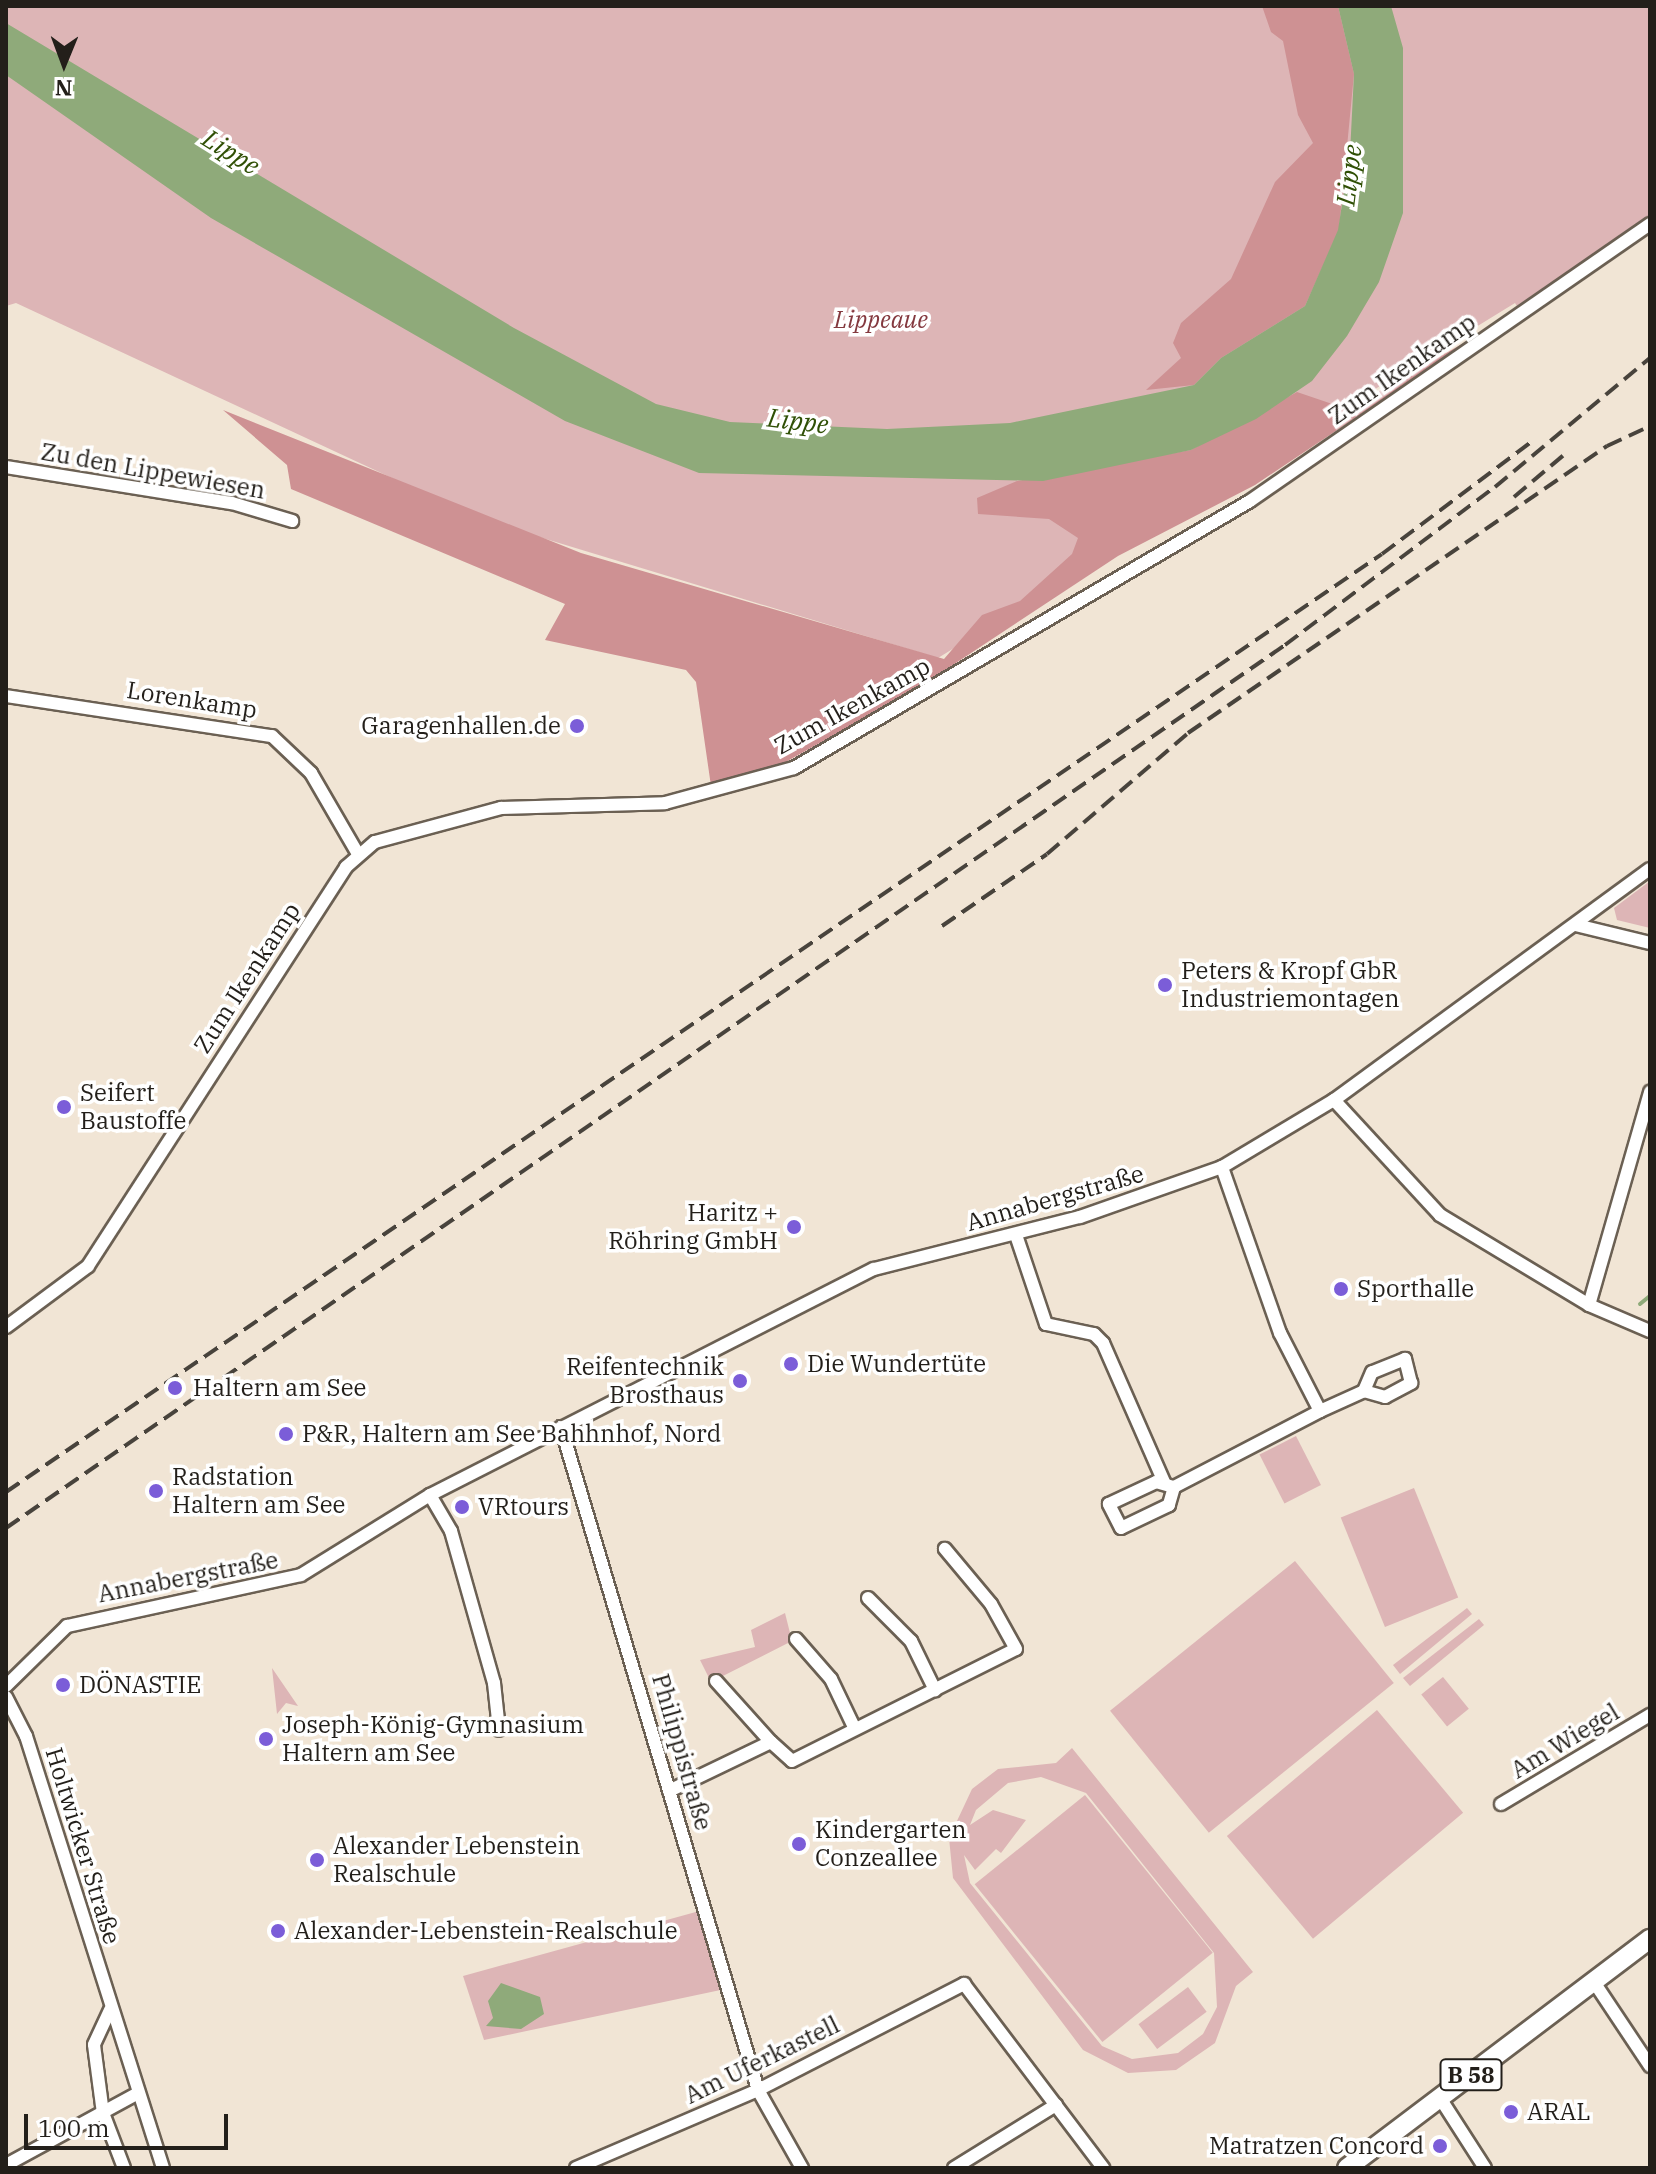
<!DOCTYPE html>
<html>
<head>
<meta charset="utf-8">
<style>
	body { margin:0 }
	#map { position:relative; width:1656px; height:2174px; overflow:hidden; background:#f1e5d5; font-family:"IBM Plex Serif",serif }
	div>[style] { position:absolute }
	.green>* { inset:0; background:#ddb5b6; transform-origin:0 0 }
	.forest>* { inset:0; background:#ce9193 }
	.water>* { inset:0; background:#8faa7a }
	.stream>* { height:4px; margin:-2px; padding:0 2px; transform-origin:2px; border-radius:2px; background:#8faa7a }
	.roads { filter:drop-shadow(2px 0 #6b6053) drop-shadow(-2px 0 #6b6053) drop-shadow(0 2px #6b6053) drop-shadow(0 -2px #6b6053) }
	.street>* { height:12px; margin:-6px; padding:0 6px; transform-origin:6px; border-radius:6px; background:#fff }
	.primary>* { height:18px; margin:-9px; padding:0 9px; transform-origin:9px; border-radius:9px; background:#fff }
	.rail>* { height:4px; margin-top:-2px; transform-origin:0; background:repeating-linear-gradient(90deg,#48433c 0 16px,transparent 0 24px) }
	.dots>* { width:22px; height:22px; translate:-50% -50%; box-sizing:border-box; border:4px solid #fff; border-radius:50% }
	span { translate:-50% -50%; white-space:nowrap; text-align:center; line-height:1.15; -webkit-text-stroke:7px #fff; paint-order:stroke }
	.shield-label span { padding:2px 6px; background:#fff; border:2px solid; border-radius:6px; -webkit-text-stroke-width:0 }
	.shield-label { font-size:22px; color:#231f1a; font-weight:700 }
	.park-label { font-size:24px; color:#84393f; font-style:italic }
	.street-label { font-size:24px; color:#231f1a }
	.poi-label { font-size:24px; color:#231f1a }
	.right { translate:-100% -50%; text-align:right }
	.left { translate:0 -50%; text-align:left }
	.water-label { font-size:26px; color:#305006; font-style:italic }
	.frame { position:absolute; inset:0; border:8px solid #231f1a; pointer-events:none }
	.north { position:absolute; left:24px; top:24px; width:80px; height:80px; -webkit-text-stroke:6px #fff; paint-order:stroke; rotate:181deg; font-size:22px; font-weight:700; line-height:32px; text-align:center; color:#231f1a }
	.north::after { content:''; display:block; margin:auto; width:28px; height:36px; background:#231f1a; clip-path:polygon(50% 0,100% 100%,50% 72%,0 100%) }
	.scale { position:absolute; left:24px; top:2114px; width:204px; height:36px; box-sizing:border-box; border:4px solid #231f1a; border-top:0; padding-left:10px; font-size:24px; line-height:28px; white-space:nowrap; color:#231f1a; -webkit-text-stroke:6px #fff; paint-order:stroke }
</style>
</head>
<body>
<div id="map">
	<div class="green">
		<div style="clip-path:polygon(6px 6px,1650px 6px,1650px 221px,1519px 309px,1515px 303px,938px 658px,480px 519px,16px 303px,6px 306px)"></div>
		<div style="clip-path:polygon(1650px 881px,1650px 928px,1617px 920px,1614px 908px)"></div>
		<div style="left:1296px;top:1436px;width:55px;height:41px;rotate:63deg"></div>
		<div style="left:1414px;top:1488px;width:118px;height:79px;rotate:68deg"></div>
		<div style="left:1295px;top:1561px;width:157px;height:238px;rotate:51deg"></div>
		<div style="clip-path:polygon(1467px 1608px,1472px 1614px,1400px 1674px,1393px 1665px)"></div>
		<div style="clip-path:polygon(785px 1613px,792px 1641px,711px 1682px,700px 1660px,755px 1647px,751px 1630px)"></div>
		<div style="clip-path:polygon(1479px 1619px,1484px 1625px,1410px 1686px,1403px 1678px)"></div>
		<div style="clip-path:polygon(272px 1668px,298px 1706px,286px 1703px,277px 1714px)"></div>
		<div style="left:1443px;top:1677px;width:41px;height:28px;rotate:51deg"></div>
		<div style="left:1377px;top:1710px;width:134px;height:196px;rotate:50deg"></div>
		<div style="clip-path:polygon(evenodd,1072px 1748px,1253px 1972px,1236px 1986px,1215px 2043px,1176px 2070px,1128px 2073px,1083px 2050px,953px 1878px,949px 1838px,972px 1789px,998px 1769px,1056px 1763px,1072px 1748px,1041px 1777px,1086px 1793px,1214px 1953px,1217px 2007px,1203px 2034px,1178px 2053px,1132px 2059px,1102px 2046px,970px 1883px,964px 1855px,975px 1870px,996px 1849px,1001px 1853px,1026px 1820px,993px 1810px,970px 1825px,976px 1810px,1008px 1783px,1041px 1777px)"></div>
		<div style="left:1085px;top:1795px;width:203px;height:142px;rotate:51deg"></div>
		<div style="clip-path:polygon(703px 1910px,730px 1988px,484px 2040px,463px 1976px)"></div>
		<div style="left:1188px;top:1987px;width:31px;height:62px;rotate:53deg"></div>
	</div>
	<div class="forest">
		<div style="clip-path:polygon(1262px 6px,1338px 6px,1354px 74px,1339px 230px,1305px 306px,1221px 358px,1194px 385px,1146px 390px,1181px 358px,1173px 343px,1181px 323px,1231px 279px,1275px 182px,1313px 143px,1298px 115px,1283px 41px,1271px 32px)"></div>
		<div style="clip-path:polygon(1485px 331px,1255px 485px,1118px 556px,915px 690px,782px 764px,711px 786px,696px 682px,686px 670px,545px 640px,565px 604px,291px 489px,287px 465px,223px 410px,581px 553px,944px 659px,982px 615px,1020px 601px,1072px 554px,1078px 538px,1049px 519px,978px 514px,977px 498px,1017px 481px,1191px 450px,1297px 392px,1347px 409px)"></div>
	</div>
	<div class="water">
		<div style="clip-path:polygon(1338px 6px,1391px 6px,1403px 48px,1403px 213px,1379px 282px,1347px 336px,1312px 381px,1256px 419px,1191px 450px,1043px 481px,699px 473px,565px 421px,211px 218px,6px 75px,6px 23px,514px 328px,656px 404px,730px 422px,887px 429px,1010px 423px,1194px 385px,1221px 358px,1305px 306px,1338px 230px,1350px 153px,1354px 74px)"></div>
		<div style="clip-path:polygon(501px 1983px,540px 1997px,544px 2014px,521px 2029px,486px 2026px,493px 2018px,488px 2001px)"></div>
	</div>
	<div class="stream">
		<div style="left:1640px;top:1304px;width:13px;rotate:-39deg"></div>
	</div>
	<div class="roads">
		<div class="street">
			<div style="left:6px;top:467px;width:229px;rotate:9.1deg"></div>
			<div style="left:232px;top:503px;width:63px;rotate:16.7deg"></div>
			<div style="left:6px;top:696px;width:269px;rotate:8.6deg"></div>
			<div style="left:272px;top:736px;width:54px;rotate:43.5deg"></div>
			<div style="left:311px;top:773px;width:94px;rotate:59.9deg"></div>
			<div style="left:1576px;top:925px;width:76px;rotate:13.7deg"></div>
			<div style="left:1334px;top:1100px;width:156px;rotate:47.3deg"></div>
			<div style="left:1440px;top:1215px;width:174px;rotate:31.1deg"></div>
			<div style="left:1589px;top:1305px;width:66px;rotate:23.1deg"></div>
			<div style="left:1016px;top:1235px;width:94px;rotate:71.4deg"></div>
			<div style="left:1046px;top:1324px;width:49px;rotate:11.8deg"></div>
			<div style="left:1094px;top:1334px;width:13px;rotate:45deg"></div>
			<div style="left:1103px;top:1343px;width:154px;rotate:66.3deg"></div>
			<div style="left:1589px;top:1305px;width:222px;rotate:-74deg"></div>
			<div style="left:6px;top:1327px;width:102px;rotate:-36.6deg"></div>
			<div style="left:88px;top:1266px;width:475px;rotate:-57.1deg"></div>
			<div style="left:346px;top:867px;width:38px;rotate:-41deg"></div>
			<div style="left:375px;top:842px;width:131px;rotate:-15.1deg"></div>
			<div style="left:501px;top:808px;width:164px;rotate:-1.7deg"></div>
			<div style="left:665px;top:803px;width:134px;rotate:-15.2deg"></div>
			<div style="left:794px;top:768px;width:528px;rotate:-30.35deg"></div>
			<div style="left:1250px;top:501px;width:487px;rotate:-34.7deg"></div>
			<div style="left:1320px;top:1411px;width:48px;rotate:-24.4deg"></div>
			<div style="left:1364px;top:1391px;width:22px;rotate:16deg"></div>
			<div style="left:1385px;top:1397px;width:30px;rotate:-28deg"></div>
			<div style="left:1411px;top:1383px;width:25px;rotate:-104deg"></div>
			<div style="left:1405px;top:1359px;width:35px;rotate:158deg"></div>
			<div style="left:1372px;top:1372px;width:21px;rotate:113deg"></div>
			<div style="left:561px;top:1427px;width:692px;rotate:73.45deg"></div>
			<div style="left:758px;top:2090px;width:90px;rotate:60.6deg"></div>
			<div style="left:1174px;top:1487px;width:19px;rotate:106deg"></div>
			<div style="left:1169px;top:1505px;width:53px;rotate:154.4deg"></div>
			<div style="left:1121px;top:1528px;width:27px;rotate:-117deg"></div>
			<div style="left:1109px;top:1504px;width:52px;rotate:-25.1deg"></div>
			<div style="left:1156px;top:1482px;width:19px;rotate:16deg"></div>
			<div style="left:1174px;top:1487px;width:165px;rotate:-27.5deg"></div>
			<div style="left:1320px;top:1411px;width:88px;rotate:-117.1deg"></div>
			<div style="left:1280px;top:1333px;width:176px;rotate:-109.3deg"></div>
			<div style="left:430px;top:1495px;width:42px;rotate:59.7deg"></div>
			<div style="left:451px;top:1531px;width:158px;rotate:74.2deg"></div>
			<div style="left:494px;top:1683px;width:47px;rotate:83.9deg"></div>
			<div style="left:868px;top:1598px;width:61px;rotate:45deg"></div>
			<div style="left:911px;top:1641px;width:55px;rotate:63.9deg"></div>
			<div style="left:796px;top:1639px;width:53px;rotate:48.8deg"></div>
			<div style="left:831px;top:1679px;width:55px;rotate:64.4deg"></div>
			<div style="left:716px;top:1681px;width:82px;rotate:48deg"></div>
			<div style="left:6px;top:1686px;width:86px;rotate:-44.5deg"></div>
			<div style="left:67px;top:1626px;width:239px;rotate:-12.3deg"></div>
			<div style="left:301px;top:1575px;width:152px;rotate:-31.8deg"></div>
			<div style="left:430px;top:1495px;width:498px;rotate:-27deg"></div>
			<div style="left:874px;top:1269px;width:212px;rotate:-14.2deg"></div>
			<div style="left:1080px;top:1217px;width:151px;rotate:-19.4deg"></div>
			<div style="left:1222px;top:1167px;width:131px;rotate:-30.9deg"></div>
			<div style="left:1334px;top:1100px;width:391px;rotate:-36.2deg"></div>
			<div style="left:6px;top:1697px;width:44px;rotate:62.9deg"></div>
			<div style="left:26px;top:1736px;width:453px;rotate:72.4deg"></div>
			<div style="left:669px;top:1791px;width:113px;rotate:-25.7deg"></div>
			<div style="left:771px;top:1742px;width:28px;rotate:42deg"></div>
			<div style="left:792px;top:1761px;width:250px;rotate:-26.6deg"></div>
			<div style="left:1016px;top:1649px;width:51px;rotate:-119.1deg"></div>
			<div style="left:991px;top:1604px;width:72px;rotate:-129.9deg"></div>
			<div style="left:1501px;top:1804px;width:174px;rotate:-30.9deg"></div>
			<div style="left:1594px;top:1982px;width:101px;rotate:56.3deg"></div>
			<div style="left:110px;top:2010px;width:38px;rotate:115deg"></div>
			<div style="left:94px;top:2045px;width:69px;rotate:82.5deg"></div>
			<div style="left:103px;top:2113px;width:59px;rotate:69.1deg"></div>
			<div style="left:1440px;top:2098px;width:83px;rotate:57.3deg"></div>
			<div style="left:6px;top:2165px;width:148px;rotate:-28.6deg"></div>
			<div style="left:576px;top:2168px;width:198px;rotate:-23.2deg"></div>
			<div style="left:758px;top:2090px;width:232px;rotate:-27.2deg"></div>
			<div style="left:964px;top:1984px;width:231px;rotate:52.9deg"></div>
			<div style="left:954px;top:2168px;width:120px;rotate:-31.7deg"></div>
		</div>
		<div class="primary">
			<div style="left:1347px;top:2168px;width:380px;rotate:-37.1deg"></div>
		</div>
	</div>
	<div class="rail">
		<div style="left:1514px;top:497px;width:68px;rotate:-40.2deg"></div>
		<div style="left:942px;top:926px;width:127px;rotate:-34.4deg"></div>
		<div style="left:1047px;top:854px;width:186px;rotate:-40.6deg"></div>
		<div style="left:1188px;top:733px;width:508px;rotate:-34.41deg"></div>
		<div style="left:1607px;top:446px;width:47px;rotate:-24.9deg"></div>
		<div style="left:6px;top:1492px;width:1665px;rotate:-34.28deg"></div>
		<div style="left:1382px;top:554px;width:190px;rotate:-36.9deg"></div>
		<div style="left:6px;top:1528px;width:1554px;rotate:-34.62deg"></div>
		<div style="left:1285px;top:645px;width:263px;rotate:-37deg"></div>
		<div style="left:1495px;top:487px;width:202px;rotate:-39.8deg"></div>
	</div>
	<div class="dots">
		<div style="left:577px;top:726px;background:#7b5dd8"></div>
		<div style="left:1165px;top:985px;background:#7b5dd8"></div>
		<div style="left:64px;top:1107px;background:#7b5dd8"></div>
		<div style="left:794px;top:1227px;background:#7b5dd8"></div>
		<div style="left:1341px;top:1289px;background:#7b5dd8"></div>
		<div style="left:791px;top:1364px;background:#7b5dd8"></div>
		<div style="left:740px;top:1381px;background:#7b5dd8"></div>
		<div style="left:175px;top:1388px;background:#7b5dd8"></div>
		<div style="left:286px;top:1434px;background:#7b5dd8"></div>
		<div style="left:156px;top:1491px;background:#7b5dd8"></div>
		<div style="left:462px;top:1507px;background:#7b5dd8"></div>
		<div style="left:63px;top:1685px;background:#7b5dd8"></div>
		<div style="left:266px;top:1739px;background:#7b5dd8"></div>
		<div style="left:799px;top:1844px;background:#7b5dd8"></div>
		<div style="left:317px;top:1860px;background:#7b5dd8"></div>
		<div style="left:278px;top:1931px;background:#7b5dd8"></div>
		<div style="left:1511px;top:2112px;background:#7b5dd8"></div>
		<div style="left:1440px;top:2146px;background:#7b5dd8"></div>
	</div>
	<div class="shield-label">
		<span style="left:1471px;top:2075px">B 58</span>
	</div>
	<div class="park-label">
		<span style="left:881px;top:320px">Lippeaue</span>
	</div>
	<div class="street-label">
		<span style="left:1402px;top:369px;rotate:-35deg">Zum Ikenkamp</span>
		<span style="left:153px;top:471px;rotate:10deg">Zu den Lippewiesen</span>
		<span style="left:192px;top:700px;rotate:9deg">Lorenkamp</span>
		<span style="left:852px;top:706px;rotate:-29deg">Zum Ikenkamp</span>
		<span style="left:247px;top:978px;rotate:-57deg">Zum Ikenkamp</span>
		<span style="left:1055px;top:1198px;rotate:-16deg">Annabergstraße</span>
		<span style="left:188px;top:1577px;rotate:-11deg">Annabergstraße</span>
		<span style="left:1565px;top:1741px;rotate:-31deg">Am Wiegel</span>
		<span style="left:682px;top:1752px;rotate:74deg">Philippistraße</span>
		<span style="left:83px;top:1846px;rotate:73deg">Holtwicker Straße</span>
		<span style="left:762px;top:2060px;rotate:-26deg">Am Uferkastell</span>
	</div>
	<div class="poi-label">
		<span class="right" style="left:561px;top:726px">Garagenhallen.de</span>
		<span class="left" style="left:1181px;top:985px">Peters &amp; Kropf GbR<br>Industriemontagen</span>
		<span class="left" style="left:80px;top:1107px">Seifert<br>Baustoffe</span>
		<span class="right" style="left:778px;top:1227px">Haritz +<br>Röhring GmbH</span>
		<span class="left" style="left:1357px;top:1289px">Sporthalle</span>
		<span class="left" style="left:807px;top:1364px">Die Wundertüte</span>
		<span class="right" style="left:724px;top:1381px">Reifentechnik<br>Brosthaus</span>
		<span class="left" style="left:193px;top:1388px">Haltern am See</span>
		<span class="left" style="left:302px;top:1434px">P&amp;R, Haltern am See Bahhnhof, Nord</span>
		<span class="left" style="left:172px;top:1491px">Radstation<br>Haltern am See</span>
		<span class="left" style="left:478px;top:1507px">VRtours</span>
		<span class="left" style="left:79px;top:1685px">DÖNASTIE</span>
		<span class="left" style="left:282px;top:1739px">Joseph-König-Gymnasium<br>Haltern am See</span>
		<span class="left" style="left:815px;top:1844px">Kindergarten<br>Conzeallee</span>
		<span class="left" style="left:333px;top:1860px">Alexander Lebenstein<br>Realschule</span>
		<span class="left" style="left:294px;top:1931px">Alexander-Lebenstein-Realschule</span>
		<span class="left" style="left:1527px;top:2112px">ARAL</span>
		<span class="right" style="left:1424px;top:2146px">Matratzen Concord</span>
	</div>
	<div class="water-label">
		<span style="left:231px;top:152px;rotate:32deg">Lippe</span>
		<span style="left:1349px;top:175px;rotate:-83deg">Lippe</span>
		<span style="left:798px;top:421px;rotate:7deg">Lippe</span>
	</div>
	<div class="frame"></div>
	<div class="north">N</div>
	<div class="scale">100 m</div>
</div>
</body>
</html>
